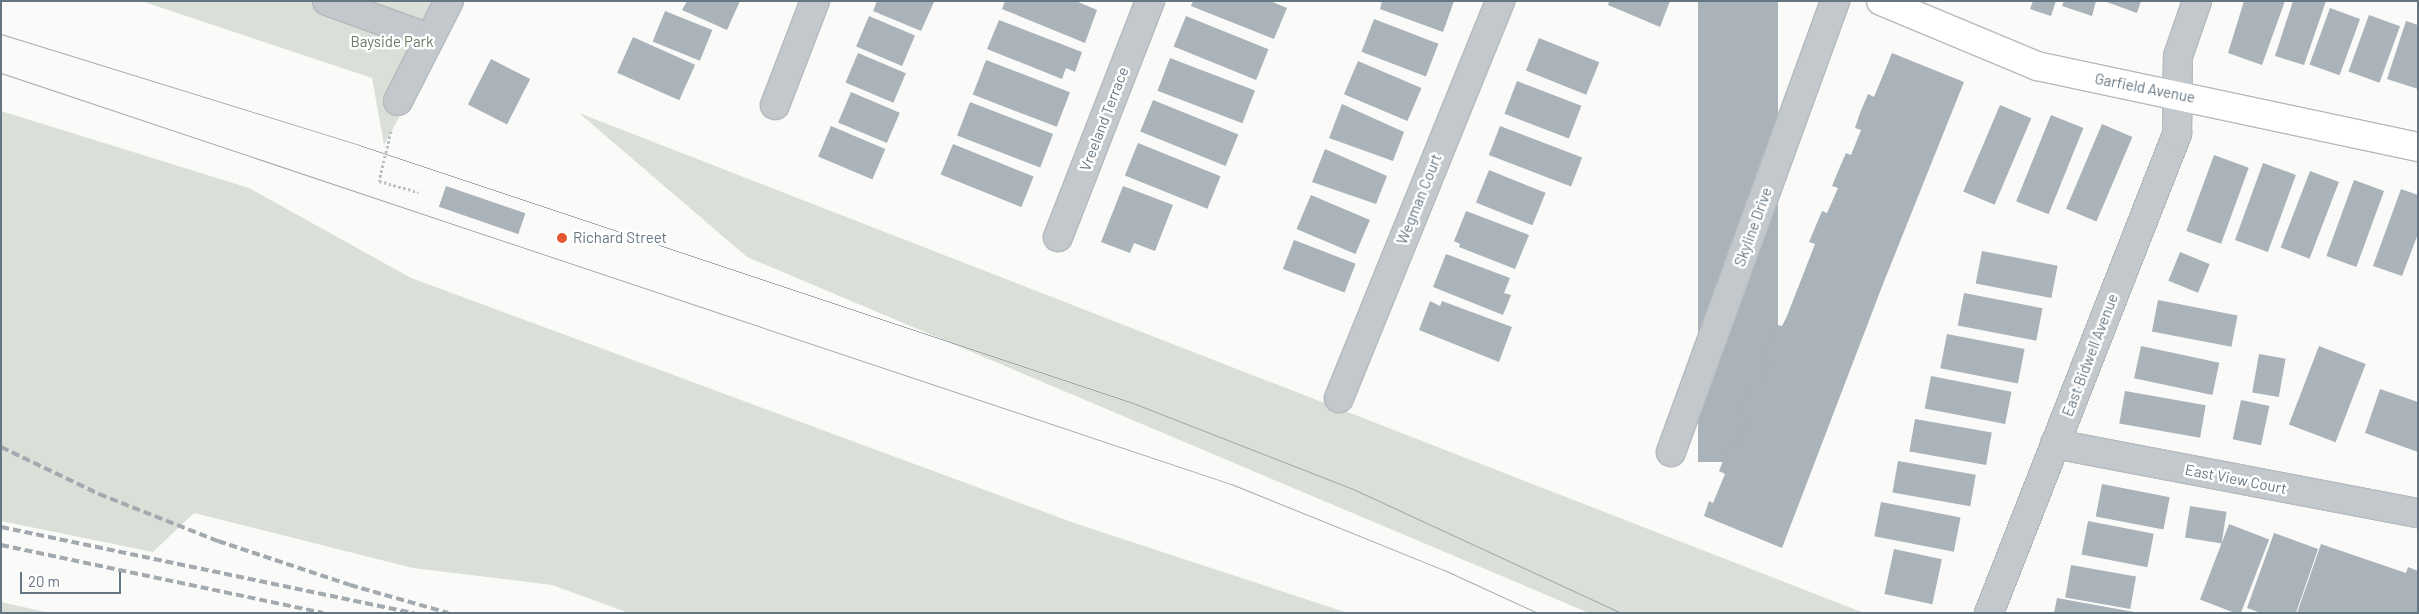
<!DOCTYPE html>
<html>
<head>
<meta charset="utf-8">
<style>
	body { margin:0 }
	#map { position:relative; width:2419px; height:614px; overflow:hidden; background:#fafaf8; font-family:Barlow,sans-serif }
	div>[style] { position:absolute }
	.green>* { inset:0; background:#dadfd7 }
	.building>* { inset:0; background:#aab3b9; transform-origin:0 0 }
	.path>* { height:3px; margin-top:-1.5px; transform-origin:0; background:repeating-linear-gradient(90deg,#bbbfc2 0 2.5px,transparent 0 5px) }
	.roads { filter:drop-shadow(1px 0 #b5babe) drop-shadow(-1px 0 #b5babe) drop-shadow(0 1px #b5babe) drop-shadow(0 -1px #b5babe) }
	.minor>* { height:28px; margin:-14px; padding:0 14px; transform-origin:14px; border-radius:14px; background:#c3c8cc }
	.major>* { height:28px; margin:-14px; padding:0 14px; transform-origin:14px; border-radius:14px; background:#fff }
	.tram>* { height:1px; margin:-0.5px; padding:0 0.5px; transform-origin:0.5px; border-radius:0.5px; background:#a2aab0 }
	.rail>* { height:4px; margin-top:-2px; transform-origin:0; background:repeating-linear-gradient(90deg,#a2aab0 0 8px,transparent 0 12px) }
	.dots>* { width:14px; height:14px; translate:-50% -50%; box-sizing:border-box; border:2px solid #fff; border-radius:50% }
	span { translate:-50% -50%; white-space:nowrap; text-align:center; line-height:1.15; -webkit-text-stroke:5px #fff; paint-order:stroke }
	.park-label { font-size:15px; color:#687a64 }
	.street-label { font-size:15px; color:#657683 }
	.poi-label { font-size:15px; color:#657683 }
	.left { translate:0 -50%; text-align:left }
	.frame { position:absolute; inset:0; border:2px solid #657683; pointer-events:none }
	.scale { position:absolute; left:20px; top:572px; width:101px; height:22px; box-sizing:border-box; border:2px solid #657683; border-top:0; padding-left:6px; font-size:15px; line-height:18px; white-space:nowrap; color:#657683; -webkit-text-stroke:4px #fff; paint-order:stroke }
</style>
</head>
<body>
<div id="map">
	<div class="green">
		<div style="clip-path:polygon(141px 1px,463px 1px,384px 145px,372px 78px)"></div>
		<div style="clip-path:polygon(1px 111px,249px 188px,411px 278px,1077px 524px,1348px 613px,629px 613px,552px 585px,413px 568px,194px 513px,153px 552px,1px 521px)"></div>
		<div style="clip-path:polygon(579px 113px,1864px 613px,1589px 613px,747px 257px)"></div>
		<div style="clip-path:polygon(1px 602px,50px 613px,1px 613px)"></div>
	</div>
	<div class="building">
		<div style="clip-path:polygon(687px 1px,740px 1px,727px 30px,682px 10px)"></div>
		<div style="clip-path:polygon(877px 1px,933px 1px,934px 2px,921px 31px,873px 11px)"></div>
		<div style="clip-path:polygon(1005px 1px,1076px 1px,1097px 10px,1085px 43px,1002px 9px)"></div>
		<div style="clip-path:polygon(1193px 1px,1270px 1px,1287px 8px,1274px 39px,1191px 6px)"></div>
		<div style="clip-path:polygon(1382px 1px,1454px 1px,1443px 32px,1380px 9px)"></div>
		<div style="clip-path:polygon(1609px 1px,1670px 1px,1660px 27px,1608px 5px)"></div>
		<div style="left:1698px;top:1px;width:80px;height:461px"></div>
		<div style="clip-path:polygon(2033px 1px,2056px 1px,2051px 16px,2030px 9px)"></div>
		<div style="clip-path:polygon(2064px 1px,2096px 1px,2092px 16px,2062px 6px)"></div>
		<div style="clip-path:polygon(2104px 1px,2141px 1px,2137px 13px)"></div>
		<div style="clip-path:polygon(2244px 1px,2285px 1px,2262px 65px,2228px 53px)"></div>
		<div style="clip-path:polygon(2293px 1px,2326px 1px,2304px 65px,2275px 56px)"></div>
		<div style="left:2330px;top:8px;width:32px;height:60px;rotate:20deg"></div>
		<div style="left:665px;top:11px;width:51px;height:33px;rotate:22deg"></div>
		<div style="left:2369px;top:15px;width:33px;height:60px;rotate:20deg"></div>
		<div style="left:869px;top:16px;width:50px;height:33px;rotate:23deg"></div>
		<div style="left:1186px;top:16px;width:89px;height:33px;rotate:22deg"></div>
		<div style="left:1374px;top:19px;width:69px;height:35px;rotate:21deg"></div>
		<div style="clip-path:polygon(999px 20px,1082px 52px,1075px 72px,1066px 68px,1062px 79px,987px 49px)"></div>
		<div style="clip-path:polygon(2406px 21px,2418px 25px,2418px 89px,2387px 79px)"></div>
		<div style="left:633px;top:37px;width:68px;height:39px;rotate:24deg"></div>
		<div style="left:1539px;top:38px;width:65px;height:35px;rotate:22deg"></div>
		<div style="left:858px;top:53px;width:52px;height:32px;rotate:23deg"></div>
		<div style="clip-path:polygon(1892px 53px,1964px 82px,1883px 284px,1782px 548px,1704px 516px,1709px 501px,1713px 503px,1725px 474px,1719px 471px,1731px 442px,1737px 444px,1747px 418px,1739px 412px,1750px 383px,1759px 386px,1764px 374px,1769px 360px,1763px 358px,1777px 325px,1782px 326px,1787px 316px,1815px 244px,1809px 242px,1822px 211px,1827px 213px,1838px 188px,1832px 186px,1839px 169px,1846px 153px,1851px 155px,1861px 130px,1855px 128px,1860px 113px,1868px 94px,1874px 97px)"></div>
		<div style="left:1170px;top:58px;width:91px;height:35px;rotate:21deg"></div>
		<div style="left:491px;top:59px;width:44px;height:51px;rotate:27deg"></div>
		<div style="left:986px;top:60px;width:90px;height:37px;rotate:21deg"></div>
		<div style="left:1358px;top:61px;width:69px;height:36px;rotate:23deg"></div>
		<div style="left:1517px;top:81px;width:69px;height:35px;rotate:21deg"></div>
		<div style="left:851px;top:92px;width:53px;height:33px;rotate:23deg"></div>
		<div style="left:1153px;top:100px;width:92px;height:34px;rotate:22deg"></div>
		<div style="left:970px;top:102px;width:89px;height:36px;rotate:21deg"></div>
		<div style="clip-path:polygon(1342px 104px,1404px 132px,1393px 161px,1329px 138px)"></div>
		<div style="left:2000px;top:105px;width:34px;height:94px;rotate:23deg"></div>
		<div style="left:2051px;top:115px;width:35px;height:93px;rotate:22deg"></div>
		<div style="left:2102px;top:124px;width:33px;height:92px;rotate:23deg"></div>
		<div style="left:831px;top:126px;width:59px;height:33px;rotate:23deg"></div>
		<div style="left:1500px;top:126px;width:88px;height:31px;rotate:21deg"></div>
		<div style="left:1138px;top:143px;width:89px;height:35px;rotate:22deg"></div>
		<div style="left:953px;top:144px;width:87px;height:33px;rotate:22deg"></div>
		<div style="clip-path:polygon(1325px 149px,1387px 176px,1376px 204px,1312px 182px)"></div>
		<div style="left:2214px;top:155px;width:37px;height:81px;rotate:20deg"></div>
		<div style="left:2263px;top:163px;width:35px;height:82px;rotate:20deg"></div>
		<div style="left:1489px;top:170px;width:61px;height:35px;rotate:22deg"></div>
		<div style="left:2310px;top:171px;width:31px;height:82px;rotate:21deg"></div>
		<div style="left:2354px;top:180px;width:32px;height:81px;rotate:20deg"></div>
		<div style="left:446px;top:186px;width:84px;height:22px;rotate:19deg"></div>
		<div style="clip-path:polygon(1123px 186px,1173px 205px,1155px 251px,1134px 243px,1130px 253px,1101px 242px)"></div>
		<div style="clip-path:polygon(2401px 189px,2418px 195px,2418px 234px,2402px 276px,2373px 266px)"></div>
		<div style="left:1311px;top:195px;width:64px;height:37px;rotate:23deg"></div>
		<div style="clip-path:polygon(1466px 211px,1529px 235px,1515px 269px,1459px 247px,1460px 244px,1454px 241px)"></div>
		<div style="left:1294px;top:240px;width:66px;height:31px;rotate:21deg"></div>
		<div style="left:1982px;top:251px;width:77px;height:33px;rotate:11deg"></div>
		<div style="left:2180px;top:252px;width:32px;height:31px;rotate:22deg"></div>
		<div style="clip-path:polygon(1446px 254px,1510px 278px,1504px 293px,1511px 295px,1503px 315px,1433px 287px)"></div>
		<div style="left:1964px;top:293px;width:80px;height:33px;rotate:11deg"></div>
		<div style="left:2158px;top:300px;width:81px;height:32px;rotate:11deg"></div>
		<div style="clip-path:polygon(1430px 301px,1440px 306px,1442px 301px,1512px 327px,1499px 362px,1419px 330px)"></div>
		<div style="left:1947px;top:334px;width:79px;height:35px;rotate:11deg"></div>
		<div style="left:2141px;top:346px;width:80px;height:33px;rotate:12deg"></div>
		<div style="left:2319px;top:346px;width:50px;height:84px;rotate:21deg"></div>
		<div style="left:2259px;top:354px;width:27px;height:39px;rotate:10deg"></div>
		<div style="left:1931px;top:376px;width:82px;height:33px;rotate:11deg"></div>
		<div style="clip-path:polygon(2380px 389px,2418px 402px,2418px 452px,2365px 433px)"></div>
		<div style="left:2125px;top:391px;width:82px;height:33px;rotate:10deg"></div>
		<div style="left:2241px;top:400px;width:29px;height:40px;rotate:12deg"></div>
		<div style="left:1915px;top:419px;width:78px;height:33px;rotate:10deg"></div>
		<div style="left:1898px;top:461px;width:79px;height:32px;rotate:10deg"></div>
		<div style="left:2102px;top:484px;width:69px;height:33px;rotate:11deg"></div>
		<div style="left:1881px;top:502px;width:81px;height:35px;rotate:11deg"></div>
		<div style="left:2190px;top:506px;width:37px;height:32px;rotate:9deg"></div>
		<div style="left:2088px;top:521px;width:67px;height:34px;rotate:11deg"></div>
		<div style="left:2229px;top:524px;width:43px;height:81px;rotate:21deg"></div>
		<div style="clip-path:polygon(2274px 533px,2318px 549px,2296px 613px,2261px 613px,2247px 608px)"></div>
		<div style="clip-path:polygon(2321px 544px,2406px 573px,2408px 567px,2418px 571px,2418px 613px,2297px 613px)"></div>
		<div style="left:1894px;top:549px;width:49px;height:46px;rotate:12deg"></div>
		<div style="left:2071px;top:565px;width:66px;height:33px;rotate:10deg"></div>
		<div style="clip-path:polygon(2057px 598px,2134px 612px,2134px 613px,2054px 613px)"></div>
	</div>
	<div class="path">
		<div style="left:391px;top:131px;width:51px;rotate:103.5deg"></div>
		<div style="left:379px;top:181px;width:41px;rotate:15.8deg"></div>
	</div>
	<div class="roads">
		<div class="minor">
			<div style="left:327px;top:1px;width:109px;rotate:19.9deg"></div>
			<div style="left:398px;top:101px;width:112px;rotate:-63deg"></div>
			<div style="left:775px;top:105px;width:111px;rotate:-69deg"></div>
			<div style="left:1058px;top:237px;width:253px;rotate:-68.7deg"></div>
			<div style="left:1339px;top:398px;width:428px;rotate:-67.9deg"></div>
			<div style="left:2055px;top:444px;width:369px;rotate:10.8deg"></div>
			<div style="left:1671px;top:452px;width:480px;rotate:-70deg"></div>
			<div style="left:1989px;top:613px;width:515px;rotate:-68.57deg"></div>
			<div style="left:2177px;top:134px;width:78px;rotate:-89.3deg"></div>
			<div style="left:2178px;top:56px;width:58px;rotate:-70.9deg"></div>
		</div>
		<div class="major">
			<div style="left:1881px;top:1px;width:169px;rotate:22.6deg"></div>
			<div style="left:2037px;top:66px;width:390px;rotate:12deg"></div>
		</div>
	</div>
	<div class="tram">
		<div style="left:1px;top:34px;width:375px;rotate:17.2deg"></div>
		<div style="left:359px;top:145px;width:813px;rotate:18.43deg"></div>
		<div style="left:1130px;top:402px;width:239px;rotate:21.3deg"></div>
		<div style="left:1353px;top:489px;width:295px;rotate:24.8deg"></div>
		<div style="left:1px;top:73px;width:1297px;rotate:18.48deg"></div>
		<div style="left:1231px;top:484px;width:230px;rotate:22deg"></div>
		<div style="left:1444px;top:570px;width:103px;rotate:24.6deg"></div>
	</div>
	<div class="rail">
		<div style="left:1px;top:447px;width:109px;rotate:25.6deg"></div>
		<div style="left:99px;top:494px;width:128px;rotate:21.6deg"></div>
		<div style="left:218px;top:541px;width:139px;rotate:18.4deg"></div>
		<div style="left:350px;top:585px;width:102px;rotate:15.9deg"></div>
		<div style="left:1px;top:527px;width:422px;rotate:11.8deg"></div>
		<div style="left:1px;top:545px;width:329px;rotate:11.9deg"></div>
	</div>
	<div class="dots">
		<div style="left:562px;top:238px;background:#e4572e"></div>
	</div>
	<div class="park-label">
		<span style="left:392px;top:42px">Bayside Park</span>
	</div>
	<div class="street-label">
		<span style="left:2145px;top:88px;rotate:11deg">Garfield Avenue</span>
		<span style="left:1104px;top:119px;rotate:-69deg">Vreeland Terrace</span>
		<span style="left:1419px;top:199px;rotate:-68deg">Wegman Court</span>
		<span style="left:1753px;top:227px;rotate:-70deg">Skyline Drive</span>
		<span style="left:2090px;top:355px;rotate:-69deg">East Bidwell Avenue</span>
		<span style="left:2236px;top:479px;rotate:11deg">East View Court</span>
	</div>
	<div class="poi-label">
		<span class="left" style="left:573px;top:238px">Richard Street</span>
	</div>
	<div class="frame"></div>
	<div class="scale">20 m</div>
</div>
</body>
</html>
